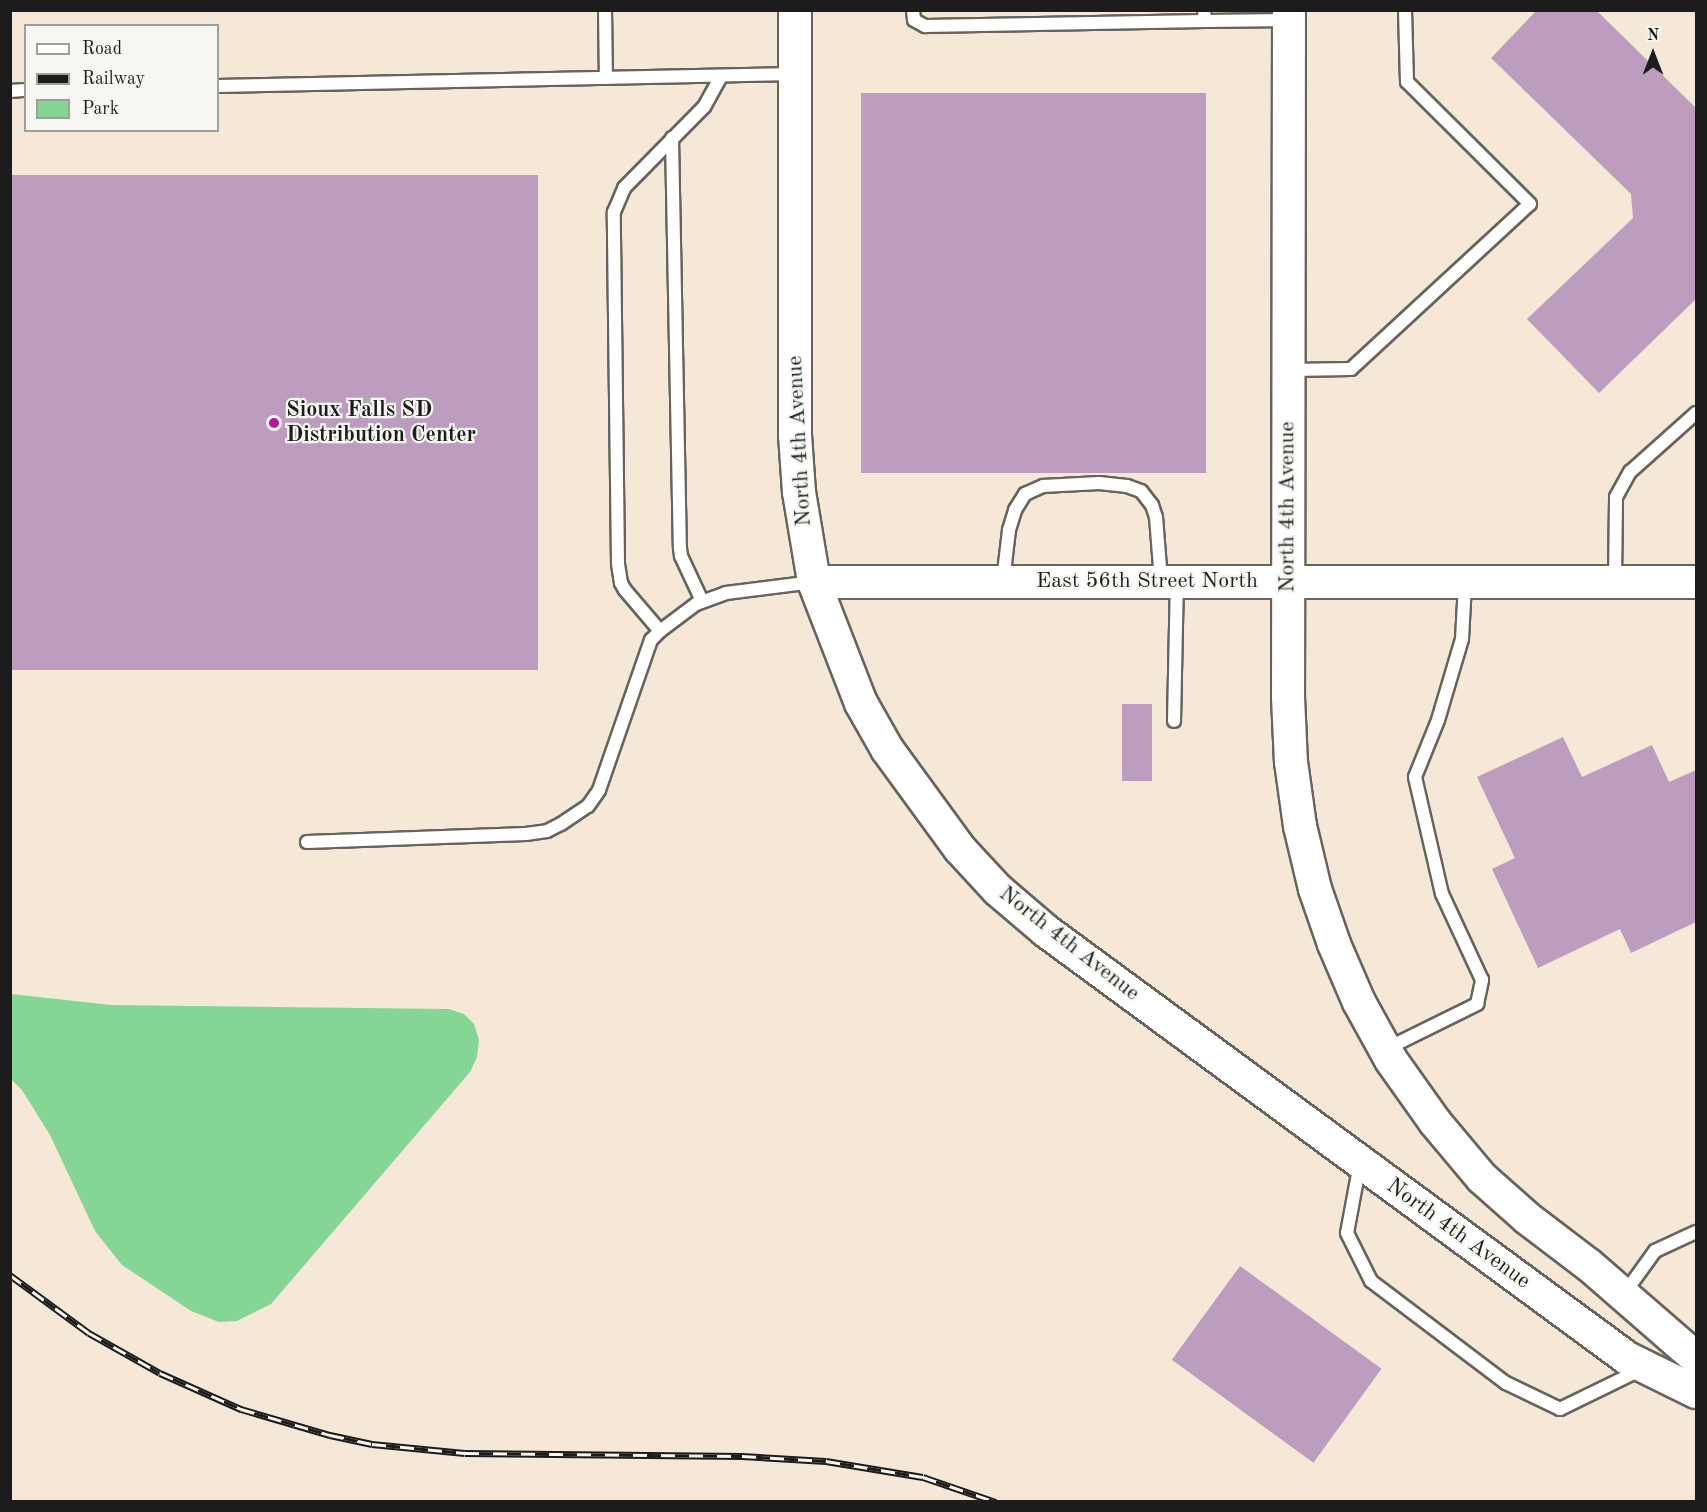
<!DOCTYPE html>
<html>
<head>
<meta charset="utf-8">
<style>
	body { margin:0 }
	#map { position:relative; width:1707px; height:1512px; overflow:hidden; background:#f5e8d6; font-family:"Old Standard TT",serif }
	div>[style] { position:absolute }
	.green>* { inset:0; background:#85d594 }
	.building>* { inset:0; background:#bd9dbf; transform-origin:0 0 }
	.roads { filter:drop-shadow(2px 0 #68635d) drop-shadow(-2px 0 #68635d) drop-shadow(0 2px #68635d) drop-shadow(0 -2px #68635d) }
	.service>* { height:12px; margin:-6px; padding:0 6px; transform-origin:6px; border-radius:6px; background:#fff }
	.tertiary>* { height:32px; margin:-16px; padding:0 16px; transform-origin:16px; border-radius:16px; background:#fff }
	.rail>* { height:7px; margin-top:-3.5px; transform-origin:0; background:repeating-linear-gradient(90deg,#f6f6f2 0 14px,#1c1c1c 0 28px); box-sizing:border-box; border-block:2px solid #1c1c1c }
	.dots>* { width:16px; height:16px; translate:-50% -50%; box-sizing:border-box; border:3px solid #f6f6f2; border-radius:50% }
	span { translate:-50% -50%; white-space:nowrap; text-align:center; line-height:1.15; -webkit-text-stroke:4.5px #f6f6f2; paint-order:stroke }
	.poi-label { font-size:22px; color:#1c1c1c; font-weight:700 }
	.left { translate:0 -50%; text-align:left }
	.street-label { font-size:22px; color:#1c1c1c }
	.frame { position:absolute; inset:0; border:12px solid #1c1c1c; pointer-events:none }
	.legend { position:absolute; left:24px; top:24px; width:195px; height:108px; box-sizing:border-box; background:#f6f6f2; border:2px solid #9f9f9c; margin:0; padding:8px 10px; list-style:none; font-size:18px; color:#1c1c1c }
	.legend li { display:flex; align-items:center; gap:12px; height:30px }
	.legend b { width:30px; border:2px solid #9f9f9c }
	.north { position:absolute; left:1623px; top:24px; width:60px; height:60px; -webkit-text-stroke:4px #f6f6f2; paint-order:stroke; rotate:0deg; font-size:16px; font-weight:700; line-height:24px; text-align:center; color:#1c1c1c }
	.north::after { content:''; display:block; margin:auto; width:21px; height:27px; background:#1c1c1c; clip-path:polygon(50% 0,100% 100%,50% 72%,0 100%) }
</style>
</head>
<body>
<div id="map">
	<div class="green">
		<div style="clip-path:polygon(11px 994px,111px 1005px,449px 1009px,464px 1014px,474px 1024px,479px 1040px,477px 1057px,470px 1072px,271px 1304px,237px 1321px,219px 1322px,191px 1311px,122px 1265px,95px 1231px,50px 1135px,22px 1090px,11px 1079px)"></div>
	</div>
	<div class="building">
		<div style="clip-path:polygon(1537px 10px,1596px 10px,1696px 108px,1696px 299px,1599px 393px,1527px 319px,1633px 218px,1631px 194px,1491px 58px)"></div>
		<div style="left:861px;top:93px;width:345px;height:380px"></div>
		<div style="left:10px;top:175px;width:528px;height:495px"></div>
		<div style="left:1122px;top:704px;width:30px;height:77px"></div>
		<div style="clip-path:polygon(1563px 737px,1582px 777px,1652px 745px,1669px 782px,1696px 770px,1696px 922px,1631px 953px,1620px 929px,1538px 968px,1492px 869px,1515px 858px,1477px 777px)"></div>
		<div style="left:1240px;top:1266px;width:175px;height:116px;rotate:36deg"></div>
	</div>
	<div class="roads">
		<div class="service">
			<div style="left:605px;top:10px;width:68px;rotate:89.2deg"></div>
			<div style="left:913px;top:10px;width:10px;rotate:84deg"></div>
			<div style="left:914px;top:20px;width:13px;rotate:29deg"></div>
			<div style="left:925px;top:26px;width:280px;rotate:-1deg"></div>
			<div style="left:1204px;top:10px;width:11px;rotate:85deg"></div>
			<div style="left:1205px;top:21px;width:84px;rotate:-0.7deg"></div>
			<div style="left:218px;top:86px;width:576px;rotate:-1.19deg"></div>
			<div style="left:10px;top:91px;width:16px;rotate:-4deg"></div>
			<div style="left:672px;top:138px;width:410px;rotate:88.9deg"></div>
			<div style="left:680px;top:548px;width:8px;rotate:83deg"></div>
			<div style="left:681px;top:556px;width:50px;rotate:65deg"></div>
			<div style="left:1290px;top:370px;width:61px;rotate:-0.9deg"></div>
			<div style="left:1351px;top:369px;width:243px;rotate:-42.7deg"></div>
			<div style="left:1530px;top:204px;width:173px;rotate:-135.2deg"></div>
			<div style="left:1407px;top:82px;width:72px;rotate:-91.6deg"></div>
			<div style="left:1003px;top:581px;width:51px;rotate:-83.3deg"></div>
			<div style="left:1009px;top:530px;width:21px;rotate:-73deg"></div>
			<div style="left:1015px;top:510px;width:19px;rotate:-58deg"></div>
			<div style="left:1025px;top:494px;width:20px;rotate:-24deg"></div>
			<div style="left:1043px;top:486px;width:56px;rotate:-3.1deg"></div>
			<div style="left:1099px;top:483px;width:28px;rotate:6deg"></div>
			<div style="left:1127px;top:486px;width:15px;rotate:20deg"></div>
			<div style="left:1141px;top:491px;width:18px;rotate:52deg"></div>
			<div style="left:1152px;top:505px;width:13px;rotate:72deg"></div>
			<div style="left:1156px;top:517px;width:64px;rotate:85.5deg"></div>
			<div style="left:1615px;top:582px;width:85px;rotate:-89.3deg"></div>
			<div style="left:1616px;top:497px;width:29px;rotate:-61deg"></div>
			<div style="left:1630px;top:472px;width:89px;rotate:-41.8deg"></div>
			<div style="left:660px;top:631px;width:54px;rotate:-130.5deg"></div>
			<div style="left:625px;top:590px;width:8px;rotate:-120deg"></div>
			<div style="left:621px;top:583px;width:20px;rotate:-99deg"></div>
			<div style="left:618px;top:563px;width:351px;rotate:-90.7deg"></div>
			<div style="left:614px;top:212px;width:26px;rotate:-67deg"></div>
			<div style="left:624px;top:188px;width:114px;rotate:-45.4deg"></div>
			<div style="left:704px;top:107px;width:35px;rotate:-61deg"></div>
			<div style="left:1174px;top:721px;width:138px;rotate:-88.8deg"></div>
			<div style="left:307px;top:842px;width:219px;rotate:-2.1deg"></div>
			<div style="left:526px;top:834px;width:21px;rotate:-8deg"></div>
			<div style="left:547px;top:831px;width:16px;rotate:-27deg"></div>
			<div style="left:561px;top:824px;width:32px;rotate:-34deg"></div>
			<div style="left:588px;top:806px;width:19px;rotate:-55deg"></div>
			<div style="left:599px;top:790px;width:159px;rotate:-70.9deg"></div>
			<div style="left:651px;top:640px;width:13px;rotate:-45deg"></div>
			<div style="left:660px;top:631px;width:45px;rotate:-36.9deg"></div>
			<div style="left:696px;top:604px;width:32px;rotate:-20deg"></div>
			<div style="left:726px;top:593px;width:88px;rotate:-7.2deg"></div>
			<div style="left:1386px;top:1049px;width:102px;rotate:-26.3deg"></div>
			<div style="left:1477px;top:1004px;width:25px;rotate:-78deg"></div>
			<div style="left:1482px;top:980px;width:95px;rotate:-114.9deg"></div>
			<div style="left:1442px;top:894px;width:120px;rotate:-103deg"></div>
			<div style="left:1415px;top:777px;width:61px;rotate:-68deg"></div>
			<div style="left:1438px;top:720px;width:84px;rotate:-73.5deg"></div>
			<div style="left:1462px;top:639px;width:56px;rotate:-86.9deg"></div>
			<div style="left:1360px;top:1163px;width:71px;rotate:100.5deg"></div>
			<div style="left:1347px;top:1233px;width:54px;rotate:63.4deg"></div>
			<div style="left:1371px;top:1281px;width:169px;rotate:37.1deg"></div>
			<div style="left:1506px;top:1383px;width:60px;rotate:25.7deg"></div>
			<div style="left:1560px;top:1409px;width:91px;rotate:-26deg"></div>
			<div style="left:1624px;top:1294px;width:53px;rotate:-54.2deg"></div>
			<div style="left:1655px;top:1251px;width:45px;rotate:-24.9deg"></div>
		</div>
		<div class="tertiary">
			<div style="left:795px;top:10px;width:425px;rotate:90deg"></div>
			<div style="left:795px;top:435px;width:57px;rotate:86deg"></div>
			<div style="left:799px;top:492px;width:91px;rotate:80.5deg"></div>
			<div style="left:814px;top:582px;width:130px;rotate:68.8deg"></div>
			<div style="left:861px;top:703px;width:53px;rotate:60.5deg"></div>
			<div style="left:887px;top:749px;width:124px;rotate:53.9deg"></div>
			<div style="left:960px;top:849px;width:56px;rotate:47.2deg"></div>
			<div style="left:998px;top:890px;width:63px;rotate:40.5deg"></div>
			<div style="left:1046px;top:931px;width:721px;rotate:36.31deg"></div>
			<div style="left:1627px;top:1358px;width:77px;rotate:26.2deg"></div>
			<div style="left:1289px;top:10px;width:687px;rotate:90.08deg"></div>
			<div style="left:1288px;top:697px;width:65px;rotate:87.4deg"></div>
			<div style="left:1291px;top:762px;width:65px;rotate:82deg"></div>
			<div style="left:1300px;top:826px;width:65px;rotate:76.6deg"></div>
			<div style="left:1315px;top:889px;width:58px;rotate:70.9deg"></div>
			<div style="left:1334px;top:944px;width:63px;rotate:66.7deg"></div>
			<div style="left:1359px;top:1002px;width:66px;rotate:61.1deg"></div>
			<div style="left:1391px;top:1060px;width:76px;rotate:54.6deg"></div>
			<div style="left:1435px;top:1122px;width:73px;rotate:50deg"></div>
			<div style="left:1482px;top:1178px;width:60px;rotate:41.6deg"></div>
			<div style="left:1527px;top:1218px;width:78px;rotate:37.2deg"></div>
			<div style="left:1589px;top:1265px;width:142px;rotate:41deg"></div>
			<div style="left:814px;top:582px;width:882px"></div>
		</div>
	</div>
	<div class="rail">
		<div style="left:10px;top:1275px;width:98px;rotate:36.3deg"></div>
		<div style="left:89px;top:1333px;width:81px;rotate:29.4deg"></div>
		<div style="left:160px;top:1373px;width:89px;rotate:24deg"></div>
		<div style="left:241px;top:1409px;width:93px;rotate:16.3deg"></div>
		<div style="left:330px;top:1435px;width:43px;rotate:12.1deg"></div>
		<div style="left:372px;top:1444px;width:93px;rotate:5.5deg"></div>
		<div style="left:465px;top:1453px;width:277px;rotate:0.6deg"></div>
		<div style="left:742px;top:1456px;width:84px;rotate:3.4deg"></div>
		<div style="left:826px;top:1461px;width:98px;rotate:9.4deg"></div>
		<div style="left:923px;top:1477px;width:77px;rotate:18.9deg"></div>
	</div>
	<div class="dots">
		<div style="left:274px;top:423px;background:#b5179e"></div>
	</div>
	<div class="poi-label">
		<span class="left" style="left:286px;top:423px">Sioux Falls SD<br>Distribution Center</span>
	</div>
	<div class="street-label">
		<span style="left:800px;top:441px;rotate:-93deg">North 4th Avenue</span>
		<span style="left:1288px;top:507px;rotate:-90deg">North 4th Avenue</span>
		<span style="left:1147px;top:582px">East 56th Street North</span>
		<span style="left:1069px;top:944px;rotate:38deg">North 4th Avenue</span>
		<span style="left:1458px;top:1234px;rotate:36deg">North 4th Avenue</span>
	</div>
	<div class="frame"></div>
	<ul class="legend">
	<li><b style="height:8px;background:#fff"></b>Road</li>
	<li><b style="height:8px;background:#1c1c1c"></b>Railway</li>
	<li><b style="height:16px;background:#85d594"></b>Park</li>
	</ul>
	<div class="north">N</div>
</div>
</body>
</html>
